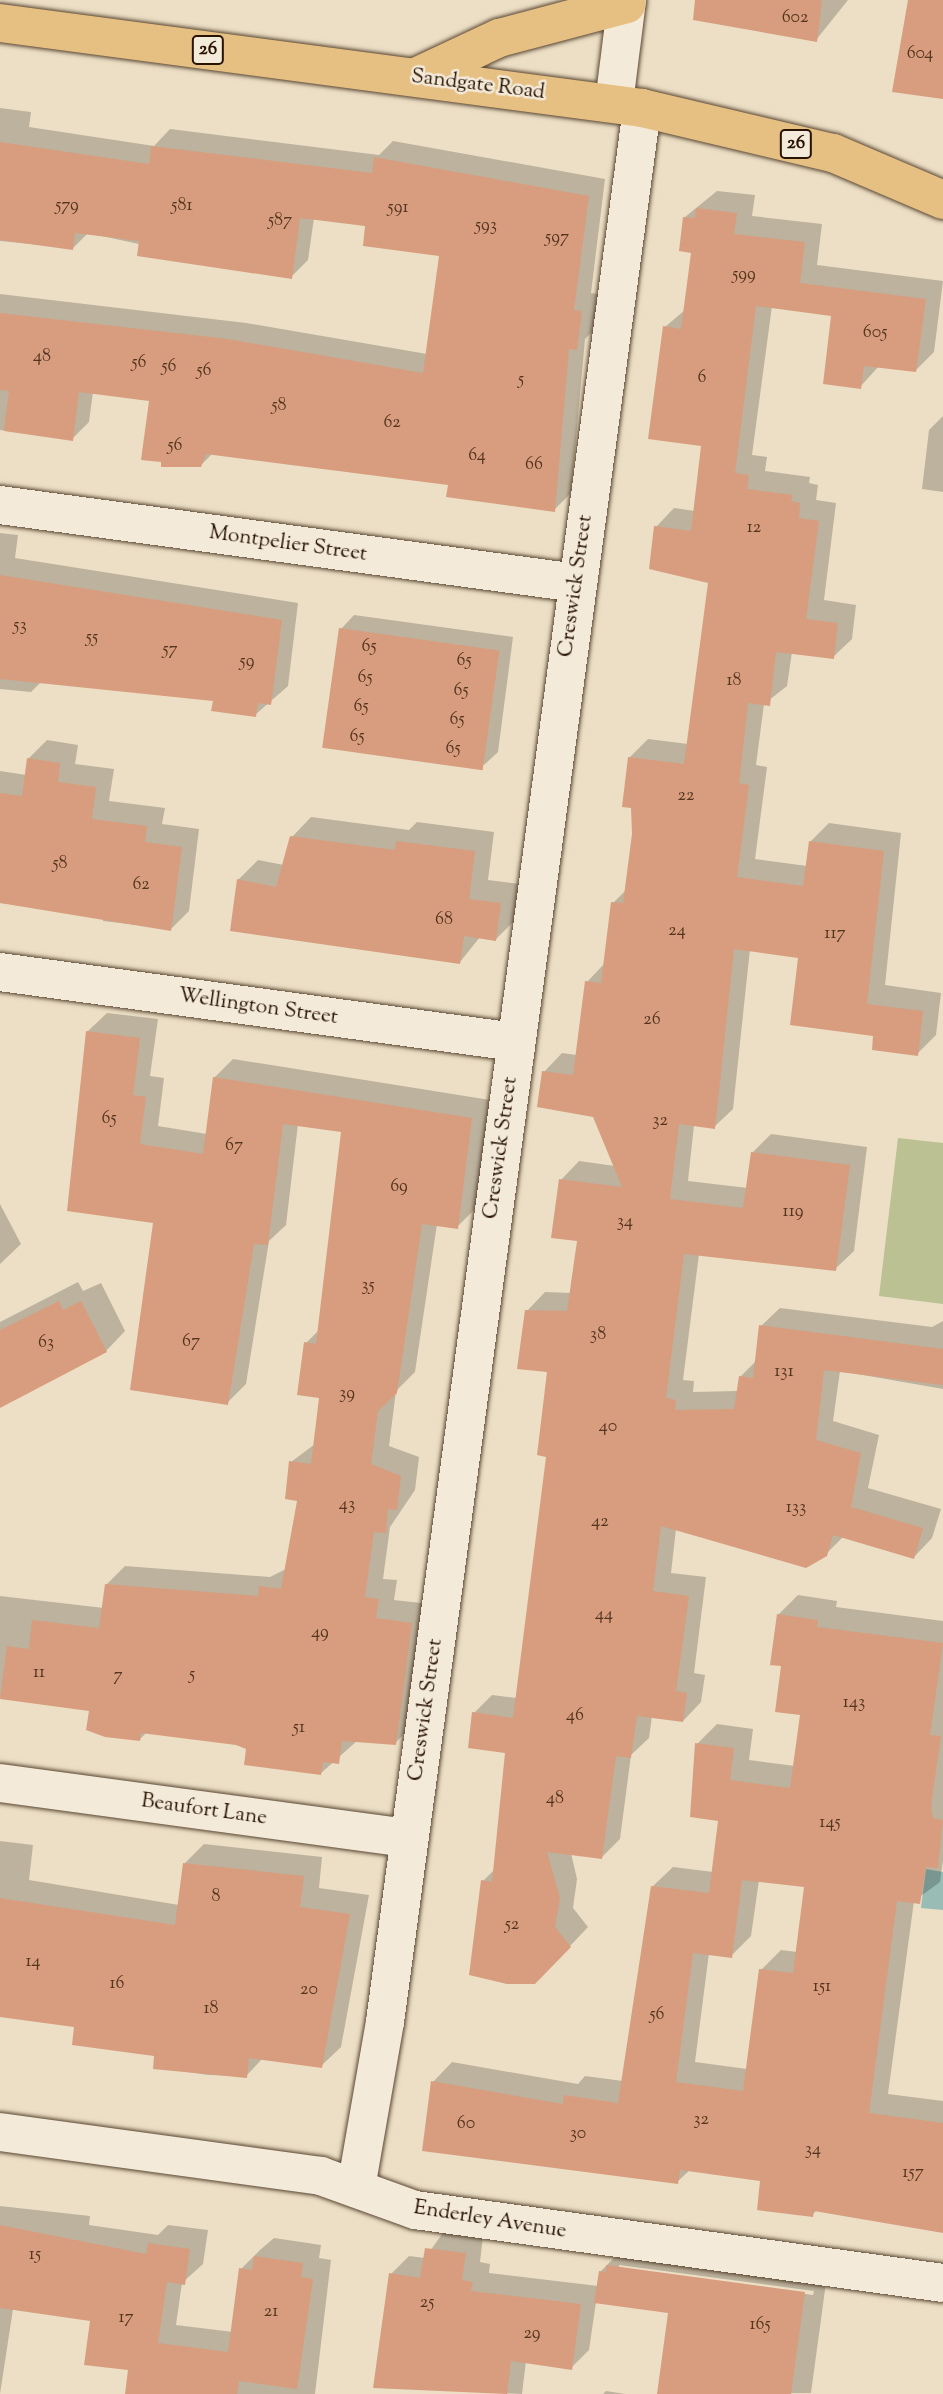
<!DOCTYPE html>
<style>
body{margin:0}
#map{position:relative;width:943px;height:2394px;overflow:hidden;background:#ecdfc5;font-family:"Sorts Mill Goudy",serif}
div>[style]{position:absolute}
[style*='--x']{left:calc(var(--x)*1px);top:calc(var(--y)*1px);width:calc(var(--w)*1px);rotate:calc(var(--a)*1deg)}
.green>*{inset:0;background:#bbc192}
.water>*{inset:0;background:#99bcb5}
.shadow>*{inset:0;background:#0003}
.building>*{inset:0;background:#d89d7e;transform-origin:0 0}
.roads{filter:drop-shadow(0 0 2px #594531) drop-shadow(0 0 2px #594531)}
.minor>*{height:38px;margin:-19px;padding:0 19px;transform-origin:19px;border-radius:19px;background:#f3ead9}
.highway>*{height:38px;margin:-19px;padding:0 19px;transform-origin:19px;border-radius:19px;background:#e6c082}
span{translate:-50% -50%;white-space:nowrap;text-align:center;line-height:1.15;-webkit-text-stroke:5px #f3ead9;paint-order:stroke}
.number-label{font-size:18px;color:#543520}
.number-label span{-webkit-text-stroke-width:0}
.shield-label span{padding:2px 5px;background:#f3ead9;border:2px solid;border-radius:5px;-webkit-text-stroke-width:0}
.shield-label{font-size:19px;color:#281200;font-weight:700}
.street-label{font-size:21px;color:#281200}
</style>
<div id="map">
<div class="green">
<div style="clip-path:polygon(898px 1138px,943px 1143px,943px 1304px,879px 1296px)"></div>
</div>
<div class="water">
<div style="clip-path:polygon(926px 1869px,943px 1872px,943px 1910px,921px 1908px)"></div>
</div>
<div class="shadow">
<div style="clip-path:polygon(701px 0,848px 0,816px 40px)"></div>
<div style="clip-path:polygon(0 108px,31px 112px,29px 127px,154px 146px,170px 129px,379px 155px,393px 141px,605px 179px,591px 293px,598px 294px,593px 331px,585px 339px,571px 493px,554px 510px,450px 483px,213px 453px,200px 466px,151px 399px,93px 392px,89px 422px,72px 439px,0 430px,0 294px,246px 323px,427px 354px,441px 255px,367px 225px,314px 218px,308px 260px,291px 277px,88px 233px,73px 248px,0 241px)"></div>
<div style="clip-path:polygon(717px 191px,755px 195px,752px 216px,822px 224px,817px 265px,943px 281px,934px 352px,915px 371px,879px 366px,860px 387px,833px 315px,772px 306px,752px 455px,767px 457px,765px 471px,810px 477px,809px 483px,818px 485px,816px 500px,836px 503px,824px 600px,856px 605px,852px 639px,833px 657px,792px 652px,787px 686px,764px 704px,756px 765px,767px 767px,755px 859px,807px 866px,811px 841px,829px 823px,901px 833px,885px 985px,941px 993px,936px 1035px,917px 1054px,875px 1034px,800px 957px,750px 949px,733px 1109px,714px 1127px,694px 1125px,688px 1181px,748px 1188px,752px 1153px,771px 1134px,867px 1147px,854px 1251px,835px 1269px,699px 1254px,683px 1380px,694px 1381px,693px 1392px,738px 1391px,740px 1377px,757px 1360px,761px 1326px,780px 1308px,932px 1327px,943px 1321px,943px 1389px,840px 1371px,833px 1421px,879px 1435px,868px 1488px,941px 1509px,932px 1538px,914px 1557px,844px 1536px,826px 1554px,676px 1529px,671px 1573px,706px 1577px,694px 1673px,705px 1675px,701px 1702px,683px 1721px,652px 1716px,649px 1738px,631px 1755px,620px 1839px,602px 1857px,571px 1853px,577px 1879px,573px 1908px,588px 1927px,553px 1964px,483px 1881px,495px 1869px,507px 1752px,474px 1713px,492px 1695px,517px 1698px,548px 1455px,549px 1371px,527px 1311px,545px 1292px,571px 1293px,579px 1240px,561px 1180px,579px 1161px,615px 1166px,594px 1115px,544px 1072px,562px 1053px,577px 1055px,587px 982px,605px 963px,613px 903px,627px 889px,633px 834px,630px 757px,648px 739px,688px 744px,710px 581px,656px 527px,674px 508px,695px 511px,703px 445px,665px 327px,686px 309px,693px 251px,685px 217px)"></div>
<div style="clip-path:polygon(943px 416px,943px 492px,922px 489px,929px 430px)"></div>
<div style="clip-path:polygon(0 533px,18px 535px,15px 558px,298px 603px,288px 686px,255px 715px,215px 699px,45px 678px,31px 692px,0 689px)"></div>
<div style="clip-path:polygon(354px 615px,513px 637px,498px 752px,484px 765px,341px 629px)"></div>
<div style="clip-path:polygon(47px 740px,78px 745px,75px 764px,114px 769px,109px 801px,165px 808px,162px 824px,199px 829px,189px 911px,171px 929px,103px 921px,104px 914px,0 903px,0 771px,26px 775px,28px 759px)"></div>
<div style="clip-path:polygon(311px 817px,409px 830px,417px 822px,494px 832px,488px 880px,520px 884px,515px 920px,496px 939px,480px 937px,460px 962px,238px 880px,258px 860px,284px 865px,292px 837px)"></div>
<div style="clip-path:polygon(107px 1013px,158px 1019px,150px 1076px,164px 1078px,158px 1126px,207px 1134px,214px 1078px,233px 1059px,490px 1100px,476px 1208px,457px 1227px,437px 1224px,415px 1372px,396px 1391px,389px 1446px,419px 1457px,415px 1490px,390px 1527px,383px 1579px,397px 1580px,394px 1600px,430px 1604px,414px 1725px,395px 1743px,358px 1740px,320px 1774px,237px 1744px,147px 1732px,140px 1739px,91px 1709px,0 1697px,0 1596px,104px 1608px,107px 1584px,125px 1566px,270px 1577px,286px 1569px,299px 1499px,291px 1462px,315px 1444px,321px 1397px,306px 1343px,320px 1329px,343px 1130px,298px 1124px,286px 1225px,269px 1241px,246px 1384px,227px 1403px,88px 1031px)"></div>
<div style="clip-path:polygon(0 1204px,21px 1244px,0 1264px)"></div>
<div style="clip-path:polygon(78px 1282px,83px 1291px,101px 1283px,125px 1331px,106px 1351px,0 1406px,0 1322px)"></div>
<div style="clip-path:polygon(evenodd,798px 1595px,837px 1601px,836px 1607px,943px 1621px,943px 1860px,940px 1882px,914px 1901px,888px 2094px,943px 2101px,943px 2230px,817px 2210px,812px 2215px,762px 2179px,690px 2170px,677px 2182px,433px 2082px,452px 2062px,578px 2084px,585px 2076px,623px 2081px,653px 1886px,673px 1867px,713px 1872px,720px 1819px,697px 1744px,717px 1724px,753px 1729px,749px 1760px,795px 1766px,802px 1714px,783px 1665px,778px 1615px,798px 1595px,759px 1880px,806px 1886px,797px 1952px,781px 1950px,761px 1970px,747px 2069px,695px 2062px,709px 1953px,731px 1956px,751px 1936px,759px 1880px)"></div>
<div style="clip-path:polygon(0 1841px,33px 1845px,29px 1880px,179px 1905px,185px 1863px,204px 1844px,322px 1857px,319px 1888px,369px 1895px,341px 2047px,321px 2066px,263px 2058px,246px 2076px,208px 2075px,155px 2067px,156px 2054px,76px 2026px,0 2015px)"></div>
<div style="clip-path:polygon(0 2206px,90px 2216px,89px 2225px,158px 2235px,168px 2225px,208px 2230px,203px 2264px,182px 2283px,176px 2325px,233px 2332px,241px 2269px,260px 2250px,274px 2238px,321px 2245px,319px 2258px,331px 2260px,315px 2394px,127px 2394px,130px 2369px,92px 2319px,13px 2309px,0 2394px)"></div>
<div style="clip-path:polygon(evenodd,445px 2230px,483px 2236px,480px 2262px,490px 2264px,489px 2273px,598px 2286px,600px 2272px,625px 2247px,828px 2268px,811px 2393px,659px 2394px,670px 2312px,596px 2302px,589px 2350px,571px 2368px,526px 2361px,522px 2394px,375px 2387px,391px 2274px,409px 2256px,425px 2258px,445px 2230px,619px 2265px,814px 2291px,813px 2295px,619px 2269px,619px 2265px)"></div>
<div style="clip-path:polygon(606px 2391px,625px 2394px,603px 2394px)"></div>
</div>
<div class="building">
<div style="clip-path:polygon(695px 0,822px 0,817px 42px,693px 20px)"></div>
<div style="clip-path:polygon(908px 0,943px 0,943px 99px,892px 92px)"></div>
<div style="clip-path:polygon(0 142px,149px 164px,151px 146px,372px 173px,374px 157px,589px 196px,574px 310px,582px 311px,577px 350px,569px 349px,555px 512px,446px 497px,448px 485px,206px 454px,201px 467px,161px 467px,161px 462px,141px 460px,149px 401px,79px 392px,73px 441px,4px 431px,9px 391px,0 390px,0 313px,228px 339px,423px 373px,439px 256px,363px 246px,365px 226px,300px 218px,292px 279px,137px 256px,139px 241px,75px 233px,73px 250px,0 240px)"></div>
<div style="clip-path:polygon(696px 208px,737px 213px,734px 234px,805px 242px,800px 283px,926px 299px,916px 372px,864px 366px,861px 389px,823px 384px,831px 316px,756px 306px,735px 473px,749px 475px,747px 489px,793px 495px,791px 501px,800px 503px,799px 518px,819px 521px,806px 619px,838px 623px,834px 659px,776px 652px,770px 706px,748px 703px,739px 783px,749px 785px,737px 877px,803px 886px,809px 841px,884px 851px,867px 1004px,923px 1011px,918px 1056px,872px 1050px,873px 1036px,790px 1025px,798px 958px,734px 949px,715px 1129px,679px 1124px,670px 1199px,743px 1208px,751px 1152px,850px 1165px,836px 1271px,684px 1254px,666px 1398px,676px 1400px,675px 1410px,734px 1409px,739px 1376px,753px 1378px,759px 1325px,943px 1349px,943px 1385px,824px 1370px,816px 1440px,861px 1453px,851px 1507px,923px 1528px,914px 1559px,833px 1535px,827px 1556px,806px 1568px,661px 1526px,653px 1591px,689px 1596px,676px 1691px,687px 1693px,683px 1722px,637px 1716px,631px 1758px,616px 1756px,602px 1859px,547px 1852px,560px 1898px,555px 1927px,571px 1947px,535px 1984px,507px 1984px,469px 1975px,481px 1880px,492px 1882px,505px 1753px,468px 1748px,472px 1712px,513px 1718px,546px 1457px,537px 1455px,547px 1372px,517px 1369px,525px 1310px,567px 1311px,577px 1241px,551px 1238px,559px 1179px,622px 1187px,593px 1117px,537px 1107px,542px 1071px,573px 1075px,585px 981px,601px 983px,611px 902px,623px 903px,632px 834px,631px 808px,622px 807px,628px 757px,684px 764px,708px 583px,649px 569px,654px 526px,691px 531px,701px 446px,648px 439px,663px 326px,681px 329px,691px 253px,679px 251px,683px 217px,695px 218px)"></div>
<div style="clip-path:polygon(0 575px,282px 620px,271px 705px,258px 703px,256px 717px,211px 711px,213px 701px,0 679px)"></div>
<div style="left:339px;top:628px;width:162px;height:121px;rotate:8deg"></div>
<div style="clip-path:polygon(27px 758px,60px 763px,58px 782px,96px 787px,92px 819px,147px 826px,145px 842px,182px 847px,171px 931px,0 903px,0 793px,22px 796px)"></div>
<div style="clip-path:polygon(290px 836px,395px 850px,396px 841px,475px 851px,469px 899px,501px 903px,496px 941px,464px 936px,460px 964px,230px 931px,237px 879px,276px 887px)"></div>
<div style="clip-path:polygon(86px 1031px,140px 1038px,133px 1095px,146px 1097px,140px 1144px,203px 1154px,213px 1077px,472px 1118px,458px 1229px,422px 1224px,397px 1393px,378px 1411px,371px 1464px,401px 1476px,397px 1510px,388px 1509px,386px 1533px,374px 1532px,365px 1597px,379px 1599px,376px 1618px,412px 1623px,396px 1745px,342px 1741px,339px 1764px,323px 1762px,321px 1775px,244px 1765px,246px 1749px,236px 1745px,141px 1733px,140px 1741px,105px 1737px,86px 1730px,89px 1711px,0 1699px,7px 1646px,29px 1649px,32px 1620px,99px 1628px,105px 1584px,258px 1596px,259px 1586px,281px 1589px,297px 1501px,285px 1499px,289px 1461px,311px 1464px,319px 1398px,297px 1395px,304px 1342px,316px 1344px,341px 1132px,283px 1124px,268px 1245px,254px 1244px,228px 1405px,130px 1390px,153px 1223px,67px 1211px)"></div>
<div style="clip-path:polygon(59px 1301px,63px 1310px,81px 1301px,107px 1352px,0 1408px,0 1330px)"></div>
<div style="clip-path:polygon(evenodd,777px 1614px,818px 1620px,817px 1627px,943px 1643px,930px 1735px,941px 1736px,931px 1806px,933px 1818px,943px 1820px,938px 1868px,926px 1867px,920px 1904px,897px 1901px,869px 2113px,943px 2123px,943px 2233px,814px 2211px,813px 2217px,757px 2210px,760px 2181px,680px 2170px,678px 2184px,422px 2151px,431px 2081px,563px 2104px,564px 2095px,618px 2103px,651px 1886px,709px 1893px,718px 1821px,690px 1817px,695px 1743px,734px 1748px,730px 1780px,790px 1788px,800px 1715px,775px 1712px,781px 1666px,770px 1665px,777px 1614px,742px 1880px,804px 1887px,793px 1973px,759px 1969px,743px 2091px,676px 2082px,693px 1953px,732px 1958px,742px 1880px)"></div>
<div style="clip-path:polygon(183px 1863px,304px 1876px,300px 1907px,350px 1914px,322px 2068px,249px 2058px,247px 2078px,153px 2069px,154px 2056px,72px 2045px,74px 2027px,0 2017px,0 1898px,175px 1925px)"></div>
<div style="clip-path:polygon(0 2225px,146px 2254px,148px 2243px,190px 2249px,185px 2285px,167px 2282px,158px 2343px,228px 2352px,239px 2268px,252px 2270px,254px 2256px,303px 2263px,301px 2277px,313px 2279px,297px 2389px,239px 2381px,237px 2394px,125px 2394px,128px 2370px,84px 2365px,90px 2321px,0 2308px)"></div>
<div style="clip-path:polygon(425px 2248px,466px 2253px,462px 2280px,473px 2282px,471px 2291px,581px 2304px,572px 2370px,511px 2361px,507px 2394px,373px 2388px,389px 2273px,420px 2278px)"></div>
<div style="clip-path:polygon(606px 2265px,805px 2292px,791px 2394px,657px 2394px,668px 2313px,594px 2303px,599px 2271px,606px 2272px)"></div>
</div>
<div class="roads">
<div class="minor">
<div style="--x:614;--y:103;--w:104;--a:-82.8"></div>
<div style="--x:0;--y:505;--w:582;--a:7.7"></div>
<div style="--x:0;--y:972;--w:520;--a:7.74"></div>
<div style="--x:0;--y:1783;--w:413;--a:7.7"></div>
<div style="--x:0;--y:2132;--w:324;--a:7.8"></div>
<div style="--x:321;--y:2176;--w:100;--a:19.9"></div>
<div style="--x:415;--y:2210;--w:533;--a:7.87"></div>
<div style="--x:356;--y:2188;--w:169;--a:-80.1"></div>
<div style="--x:385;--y:2022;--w:1931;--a:-82.35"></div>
</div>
<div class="highway">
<div style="--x:0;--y:23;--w:648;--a:7.54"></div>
<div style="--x:642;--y:108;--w:196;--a:13.3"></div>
<div style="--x:833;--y:153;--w:120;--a:23.1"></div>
<div style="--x:416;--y:77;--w:92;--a:-25.2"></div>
<div style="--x:499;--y:38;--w:132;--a:-14.9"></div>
</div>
</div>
<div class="number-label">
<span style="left:795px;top:18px">602</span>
<span style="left:920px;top:54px">604</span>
<span style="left:67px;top:206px">579</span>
<span style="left:182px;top:206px">581</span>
<span style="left:398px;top:208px">591</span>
<span style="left:280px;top:221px">587</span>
<span style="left:486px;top:226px">593</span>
<span style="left:557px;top:238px">597</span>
<span style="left:744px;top:275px">599</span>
<span style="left:875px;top:333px">605</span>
<span style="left:42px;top:357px">48</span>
<span style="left:139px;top:363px">56</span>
<span style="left:169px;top:367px">56</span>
<span style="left:204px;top:371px">56</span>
<span style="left:702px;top:378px">6</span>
<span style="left:521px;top:380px">5</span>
<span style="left:279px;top:406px">58</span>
<span style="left:392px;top:423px">62</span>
<span style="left:175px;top:446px">56</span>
<span style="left:477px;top:456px">64</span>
<span style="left:534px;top:465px">66</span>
<span style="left:754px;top:528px">12</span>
<span style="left:20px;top:626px">53</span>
<span style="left:92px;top:638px">55</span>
<span style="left:369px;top:647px">65</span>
<span style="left:170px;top:650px">57</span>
<span style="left:464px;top:661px">65</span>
<span style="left:247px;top:662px">59</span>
<span style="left:365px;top:678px">65</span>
<span style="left:734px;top:681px">18</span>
<span style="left:461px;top:691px">65</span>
<span style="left:361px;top:707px">65</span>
<span style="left:457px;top:720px">65</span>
<span style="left:357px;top:737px">65</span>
<span style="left:453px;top:749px">65</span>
<span style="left:686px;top:796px">22</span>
<span style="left:60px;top:864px">58</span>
<span style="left:141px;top:885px">62</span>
<span style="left:444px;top:920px">68</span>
<span style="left:677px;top:931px">24</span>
<span style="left:835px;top:934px">117</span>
<span style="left:652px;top:1020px">26</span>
<span style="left:109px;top:1119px">65</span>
<span style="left:660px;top:1121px">32</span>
<span style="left:234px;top:1146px">67</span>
<span style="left:399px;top:1187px">69</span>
<span style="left:793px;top:1212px">119</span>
<span style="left:625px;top:1222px">34</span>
<span style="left:368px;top:1286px">35</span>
<span style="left:598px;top:1335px">38</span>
<span style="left:191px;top:1342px">67</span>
<span style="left:46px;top:1343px">63</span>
<span style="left:784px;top:1372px">131</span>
<span style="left:347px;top:1394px">39</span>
<span style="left:608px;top:1427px">40</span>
<span style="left:347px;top:1505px">43</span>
<span style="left:796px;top:1508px">133</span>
<span style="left:600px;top:1522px">42</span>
<span style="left:604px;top:1615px">44</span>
<span style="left:320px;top:1633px">49</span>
<span style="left:39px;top:1673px">11</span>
<span style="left:192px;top:1675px">5</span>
<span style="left:118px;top:1676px">7</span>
<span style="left:854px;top:1703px">143</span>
<span style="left:575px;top:1716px">46</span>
<span style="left:299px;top:1728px">51</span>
<span style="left:555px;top:1799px">48</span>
<span style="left:830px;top:1823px">145</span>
<span style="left:216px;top:1897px">8</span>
<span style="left:512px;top:1925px">52</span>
<span style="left:33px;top:1962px">14</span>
<span style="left:117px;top:1984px">16</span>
<span style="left:822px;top:1987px">151</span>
<span style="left:309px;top:1990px">20</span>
<span style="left:211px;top:2009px">18</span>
<span style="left:657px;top:2015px">56</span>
<span style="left:701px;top:2120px">32</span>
<span style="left:466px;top:2124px">60</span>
<span style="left:578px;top:2134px">30</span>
<span style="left:813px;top:2150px">34</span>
<span style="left:913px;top:2173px">157</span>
<span style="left:35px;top:2255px">15</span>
<span style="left:427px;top:2303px">25</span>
<span style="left:271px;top:2312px">21</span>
<span style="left:126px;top:2318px">17</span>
<span style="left:760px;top:2325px">165</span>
<span style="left:532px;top:2334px">29</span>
</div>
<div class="shield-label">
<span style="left:208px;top:50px">26</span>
<span style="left:796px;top:144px">26</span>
</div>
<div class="street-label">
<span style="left:478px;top:85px;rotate:7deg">Sandgate Road</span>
<span style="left:288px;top:544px;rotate:8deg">Montpelier Street</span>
<span style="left:576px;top:586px;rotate:-82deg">Creswick Street</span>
<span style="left:258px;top:1007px;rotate:8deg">Wellington Street</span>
<span style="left:501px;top:1148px;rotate:-82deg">Creswick Street</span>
<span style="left:426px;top:1710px;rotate:-82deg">Creswick Street</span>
<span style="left:204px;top:1810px;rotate:8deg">Beaufort Lane</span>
<span style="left:490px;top:2220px;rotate:9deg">Enderley Avenue</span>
</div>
</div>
